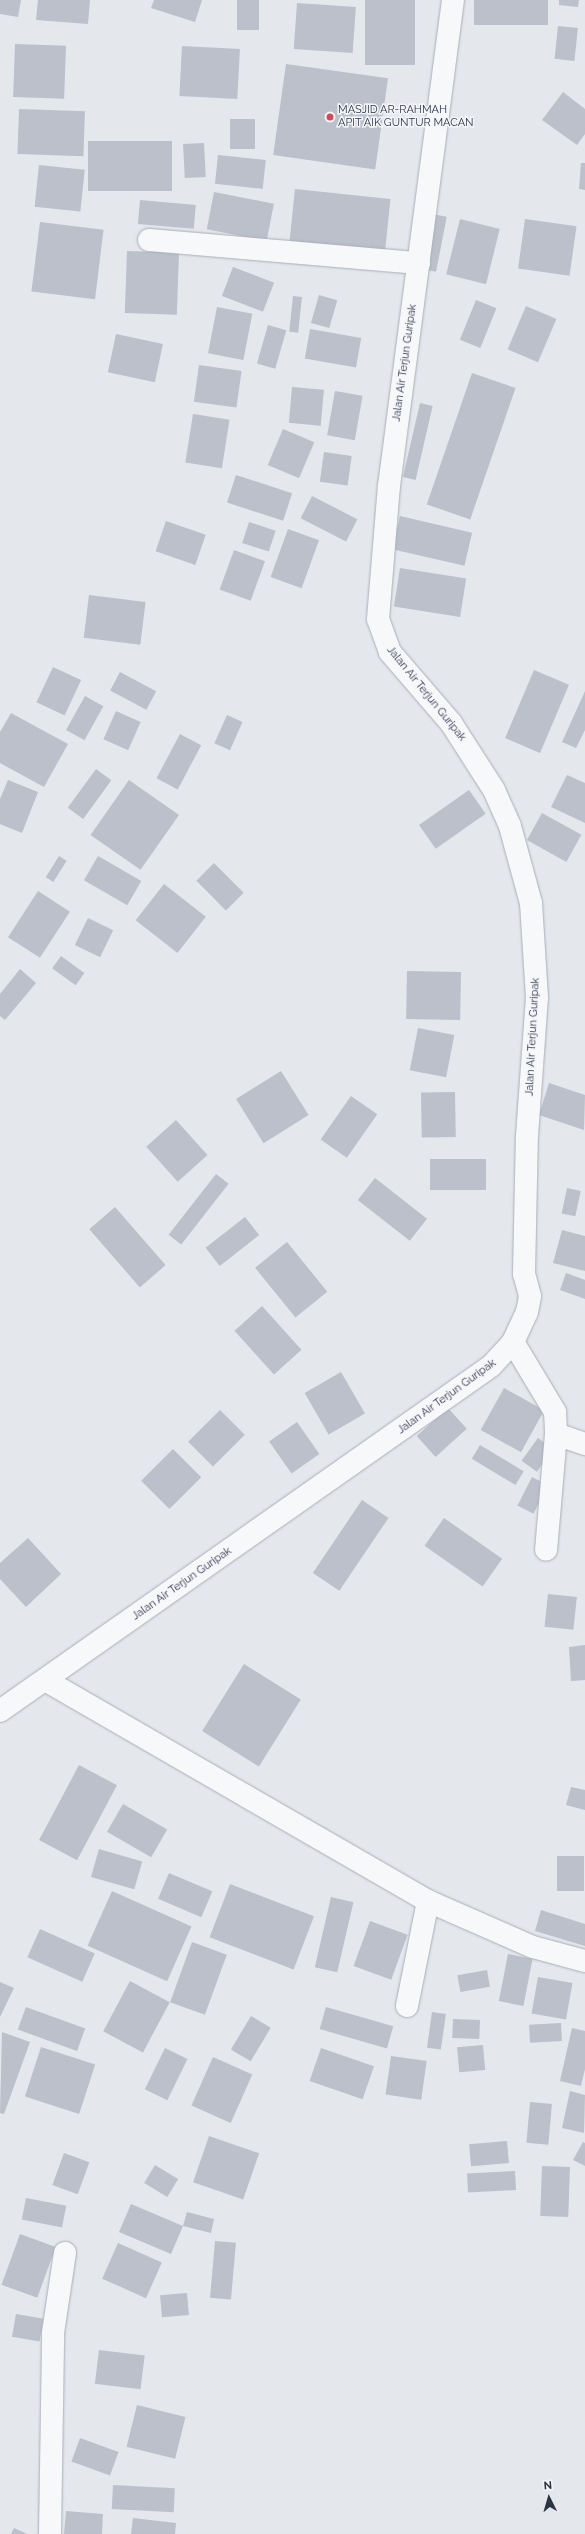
<!DOCTYPE html>
<style>
body{margin:0}
#map{position:relative;width:585px;height:2534px;overflow:hidden;background:#e4e7ec;font-family:Raleway,sans-serif}
div>[style]{position:absolute}
[style*='--x']{left:calc(var(--x)*1px);top:calc(var(--y)*1px);width:calc(var(--w)*1px);rotate:calc(var(--a)*1deg)}
.building>*{inset:0;background:#bbc0ca;transform-origin:0 0}
.roads{filter:drop-shadow(0 0 1px #a9aeb7) drop-shadow(0 0 1px #a9aeb7)}
.minor>*{height:22px;margin:-11px;padding:0 11px;transform-origin:11px;border-radius:11px;background:#f7f8fa}
.tertiary>*{height:22px;margin:-11px;padding:0 11px;transform-origin:11px;border-radius:11px;background:#f7f8fa}
.dots>*{width:11px;height:11px;translate:-50% -50%;box-sizing:border-box;border:2px solid #f4f6f9;border-radius:50%}
span{translate:-50% -50%;white-space:nowrap;text-align:center;line-height:1.15;-webkit-text-stroke:3px #f4f6f9;paint-order:stroke}
.poi-label{font-size:11px;color:#2b3445}
.left{translate:0 -50%;text-align:left}
.street-label{font-size:11px;color:#2b3445}
.north{position:absolute;left:529px;top:2478px;width:40px;height:40px;-webkit-text-stroke:3px #f4f6f9;paint-order:stroke;rotate:355deg;font-size:11px;font-weight:700;line-height:16px;text-align:center;color:#2b3445}
.north::after{content:'';display:block;margin:auto;width:14px;height:18px;background:#2b3445;clip-path:polygon(50% 0,100% 100%,50% 72%,0 100%)}
</style>
<div id="map">
<div class="building">
<div style="clip-path:polygon(0 0,21px 0,18px 17px,0 14px)"></div>
<div style="clip-path:polygon(38px 0,90px 0,88px 24px,36px 20px)"></div>
<div style="clip-path:polygon(154px 0,202px 0,195px 22px,151px 8px)"></div>
<div style="left:237px;top:0;width:22px;height:30px"></div>
<div style="left:365px;top:0;width:50px;height:65px"></div>
<div style="left:474px;top:0;width:74px;height:25px"></div>
<div style="clip-path:polygon(559px 0,579px 0,578px 7px,559px 5px)"></div>
<div style="left:297px;top:3px;width:59px;height:46px;rotate:4deg"></div>
<div style="left:558px;top:26px;width:20px;height:33px;rotate:6deg"></div>
<div style="left:15px;top:44px;width:51px;height:53px;rotate:2deg"></div>
<div style="left:182px;top:46px;width:58px;height:50px;rotate:3deg"></div>
<div style="left:286px;top:64px;width:103px;height:92px;rotate:8deg"></div>
<div style="clip-path:polygon(563px 92px,585px 109px,585px 134px,577px 145px,542px 120px)"></div>
<div style="left:19px;top:109px;width:66px;height:45px;rotate:2deg"></div>
<div style="left:230px;top:119px;width:25px;height:30px"></div>
<div style="left:88px;top:141px;width:84px;height:50px"></div>
<div style="left:204px;top:143px;width:34px;height:21px;rotate:87deg"></div>
<div style="left:218px;top:155px;width:48px;height:29px;rotate:6deg"></div>
<div style="clip-path:polygon(581px 163px,585px 163px,585px 190px,579px 189px)"></div>
<div style="left:39px;top:165px;width:46px;height:42px;rotate:6deg"></div>
<div style="left:295px;top:189px;width:96px;height:52px;rotate:6deg"></div>
<div style="left:214px;top:192px;width:61px;height:38px;rotate:11deg"></div>
<div style="left:140px;top:200px;width:56px;height:24px;rotate:5deg"></div>
<div style="left:432px;top:214px;width:15px;height:56px;rotate:11deg"></div>
<div style="left:460px;top:219px;width:41px;height:57px;rotate:14deg"></div>
<div style="left:525px;top:219px;width:52px;height:50px;rotate:8deg"></div>
<div style="left:40px;top:222px;width:64px;height:70px;rotate:7deg"></div>
<div style="left:127px;top:251px;width:52px;height:62px;rotate:2deg"></div>
<div style="left:233px;top:267px;width:44px;height:31px;rotate:21deg"></div>
<div style="left:319px;top:295px;width:19px;height:29px;rotate:16deg"></div>
<div style="left:293px;top:296px;width:9px;height:36px;rotate:6deg"></div>
<div style="left:476px;top:300px;width:22px;height:43px;rotate:22deg"></div>
<div style="left:526px;top:306px;width:33px;height:47px;rotate:23deg"></div>
<div style="left:217px;top:307px;width:36px;height:47px;rotate:11deg"></div>
<div style="left:268px;top:325px;width:19px;height:40px;rotate:16deg"></div>
<div style="left:310px;top:329px;width:52px;height:30px;rotate:10deg"></div>
<div style="left:116px;top:334px;width:48px;height:39px;rotate:12deg"></div>
<div style="left:199px;top:365px;width:43px;height:37px;rotate:8deg"></div>
<div style="left:472px;top:373px;width:46px;height:139px;rotate:19deg"></div>
<div style="left:292px;top:387px;width:32px;height:36px;rotate:5deg"></div>
<div style="left:335px;top:391px;width:28px;height:45px;rotate:10deg"></div>
<div style="left:420px;top:403px;width:13px;height:76px;rotate:13deg"></div>
<div style="left:193px;top:414px;width:37px;height:49px;rotate:9deg"></div>
<div style="left:283px;top:429px;width:34px;height:39px;rotate:23deg"></div>
<div style="left:324px;top:452px;width:28px;height:30px;rotate:8deg"></div>
<div style="left:236px;top:475px;width:59px;height:29px;rotate:18deg"></div>
<div style="left:312px;top:496px;width:51px;height:25px;rotate:27deg"></div>
<div style="left:400px;top:516px;width:74px;height:34px;rotate:13deg"></div>
<div style="left:166px;top:521px;width:42px;height:32px;rotate:19deg"></div>
<div style="left:249px;top:522px;width:28px;height:22px;rotate:18deg"></div>
<div style="left:288px;top:529px;width:33px;height:51px;rotate:20deg"></div>
<div style="left:234px;top:550px;width:33px;height:42px;rotate:20deg"></div>
<div style="left:400px;top:568px;width:67px;height:39px;rotate:9deg"></div>
<div style="left:89px;top:595px;width:57px;height:43px;rotate:7deg"></div>
<div style="left:53px;top:667px;width:31px;height:39px;rotate:25deg"></div>
<div style="left:534px;top:670px;width:38px;height:74px;rotate:23deg"></div>
<div style="left:120px;top:672px;width:41px;height:21px;rotate:28deg"></div>
<div style="clip-path:polygon(585px 691px,585px 730px,576px 748px,562px 742px)"></div>
<div style="left:85px;top:696px;width:21px;height:39px;rotate:29deg"></div>
<div style="left:116px;top:711px;width:27px;height:31px;rotate:24deg"></div>
<div style="clip-path:polygon(11px 713px,68px 744px,44px 787px,0 763px,0 732px)"></div>
<div style="left:227px;top:715px;width:17px;height:31px;rotate:24deg"></div>
<div style="left:180px;top:734px;width:24px;height:50px;rotate:28deg"></div>
<div style="left:96px;top:769px;width:19px;height:48px;rotate:36deg"></div>
<div style="clip-path:polygon(567px 775px,585px 783px,585px 823px,551px 807px)"></div>
<div style="clip-path:polygon(8px 780px,38px 792px,22px 833px,0 824px,0 799px)"></div>
<div style="left:129px;top:780px;width:61px;height:67px;rotate:35deg"></div>
<div style="left:469px;top:790px;width:29px;height:61px;rotate:55deg"></div>
<div style="left:542px;top:813px;width:45px;height:31px;rotate:29deg"></div>
<div style="left:59px;top:856px;width:9px;height:25px;rotate:32deg"></div>
<div style="left:98px;top:856px;width:50px;height:28px;rotate:30deg"></div>
<div style="left:214px;top:863px;width:42px;height:25px;rotate:45deg"></div>
<div style="left:164px;top:884px;width:53px;height:46px;rotate:38deg"></div>
<div style="left:38px;top:891px;width:38px;height:55px;rotate:33deg"></div>
<div style="left:88px;top:918px;width:28px;height:30px;rotate:26deg"></div>
<div style="left:61px;top:956px;width:29px;height:15px;rotate:36deg"></div>
<div style="clip-path:polygon(20px 969px,36px 983px,5px 1020px,0 1016px,0 994px)"></div>
<div style="left:407px;top:971px;width:54px;height:48px;rotate:1deg"></div>
<div style="left:418px;top:1028px;width:37px;height:43px;rotate:11deg"></div>
<div style="left:281px;top:1071px;width:52px;height:53px;rotate:58deg"></div>
<div style="clip-path:polygon(549px 1083px,585px 1095px,584px 1130px,539px 1115px)"></div>
<div style="left:455px;top:1092px;width:45px;height:34px;rotate:89deg"></div>
<div style="left:351px;top:1096px;width:32px;height:53px;rotate:35deg"></div>
<div style="left:176px;top:1120px;width:47px;height:40px;rotate:48deg"></div>
<div style="left:486px;top:1159px;width:31px;height:56px;rotate:90deg"></div>
<div style="left:216px;top:1174px;width:16px;height:77px;rotate:38deg"></div>
<div style="left:375px;top:1178px;width:66px;height:28px;rotate:38deg"></div>
<div style="left:567px;top:1188px;width:14px;height:26px;rotate:12deg"></div>
<div style="left:115px;top:1207px;width:77px;height:34px;rotate:49deg"></div>
<div style="left:245px;top:1217px;width:23px;height:50px;rotate:52deg"></div>
<div style="clip-path:polygon(562px 1230px,585px 1236px,585px 1271px,553px 1263px)"></div>
<div style="left:287px;top:1242px;width:64px;height:41px;rotate:51deg"></div>
<div style="clip-path:polygon(566px 1273px,585px 1280px,585px 1299px,560px 1290px)"></div>
<div style="left:262px;top:1306px;width:59px;height:37px;rotate:48deg"></div>
<div style="left:341px;top:1372px;width:48px;height:42px;rotate:60deg"></div>
<div style="left:504px;top:1388px;width:46px;height:48px;rotate:29deg"></div>
<div style="left:448px;top:1408px;width:28px;height:42px;rotate:48deg"></div>
<div style="left:220px;top:1410px;width:35px;height:45px;rotate:45deg"></div>
<div style="left:297px;top:1422px;width:39px;height:34px;rotate:55deg"></div>
<div style="left:538px;top:1438px;width:19px;height:28px;rotate:36deg"></div>
<div style="left:480px;top:1445px;width:51px;height:16px;rotate:31deg"></div>
<div style="left:173px;top:1449px;width:40px;height:45px;rotate:45deg"></div>
<div style="left:532px;top:1477px;width:18px;height:32px;rotate:27deg"></div>
<div style="left:362px;top:1500px;width:32px;height:88px;rotate:34deg"></div>
<div style="left:444px;top:1518px;width:71px;height:34px;rotate:35deg"></div>
<div style="clip-path:polygon(28px 1538px,61px 1574px,26px 1607px,0 1579px,0 1563px)"></div>
<div style="left:548px;top:1594px;width:29px;height:33px;rotate:6deg"></div>
<div style="clip-path:polygon(585px 1645px,585px 1680px,571px 1681px,569px 1647px)"></div>
<div style="left:244px;top:1664px;width:67px;height:79px;rotate:32deg"></div>
<div style="left:79px;top:1765px;width:43px;height:85px;rotate:28deg"></div>
<div style="clip-path:polygon(571px 1787px,585px 1790px,585px 1810px,566px 1805px)"></div>
<div style="left:123px;top:1804px;width:51px;height:32px;rotate:30deg"></div>
<div style="left:99px;top:1849px;width:45px;height:29px;rotate:16deg"></div>
<div style="left:557px;top:1856px;width:27px;height:35px"></div>
<div style="left:169px;top:1873px;width:47px;height:28px;rotate:23deg"></div>
<div style="left:230px;top:1884px;width:90px;height:57px;rotate:21deg"></div>
<div style="left:112px;top:1891px;width:87px;height:60px;rotate:24deg"></div>
<div style="left:331px;top:1897px;width:23px;height:72px;rotate:13deg"></div>
<div style="clip-path:polygon(541px 1910px,585px 1924px,585px 1946px,535px 1931px)"></div>
<div style="left:370px;top:1921px;width:40px;height:48px;rotate:20deg"></div>
<div style="left:40px;top:1929px;width:60px;height:31px;rotate:24deg"></div>
<div style="left:192px;top:1942px;width:37px;height:64px;rotate:20deg"></div>
<div style="left:508px;top:1954px;width:25px;height:48px;rotate:11deg"></div>
<div style="left:487px;top:1970px;width:17px;height:30px;rotate:80deg"></div>
<div style="left:538px;top:1977px;width:35px;height:37px;rotate:10deg"></div>
<div style="left:130px;top:1981px;width:45px;height:57px;rotate:28deg"></div>
<div style="clip-path:polygon(0 1982px,14px 1988px,0 2017px)"></div>
<div style="left:26px;top:2007px;width:63px;height:24px;rotate:20deg"></div>
<div style="left:326px;top:2007px;width:70px;height:23px;rotate:16deg"></div>
<div style="left:432px;top:2012px;width:14px;height:36px;rotate:8deg"></div>
<div style="left:251px;top:2016px;width:23px;height:39px;rotate:31deg"></div>
<div style="left:453px;top:2019px;width:27px;height:19px;rotate:2deg"></div>
<div style="left:561px;top:2023px;width:18px;height:32px;rotate:87deg"></div>
<div style="clip-path:polygon(572px 2028px,585px 2031px,585px 2069px,581px 2086px,560px 2081px)"></div>
<div style="clip-path:polygon(2px 2032px,30px 2042px,4px 2114px,0 2113px)"></div>
<div style="left:483px;top:2045px;width:25px;height:26px;rotate:85deg"></div>
<div style="left:41px;top:2047px;width:57px;height:52px;rotate:18deg"></div>
<div style="left:165px;top:2048px;width:25px;height:46px;rotate:26deg"></div>
<div style="left:321px;top:2048px;width:56px;height:35px;rotate:19deg"></div>
<div style="left:391px;top:2056px;width:36px;height:39px;rotate:8deg"></div>
<div style="left:213px;top:2057px;width:43px;height:53px;rotate:24deg"></div>
<div style="clip-path:polygon(570px 2091px,585px 2095px,584px 2133px,562px 2128px)"></div>
<div style="left:530px;top:2102px;width:22px;height:41px;rotate:5deg"></div>
<div style="left:209px;top:2136px;width:53px;height:49px;rotate:19deg"></div>
<div style="left:507px;top:2141px;width:22px;height:38px;rotate:85deg"></div>
<div style="clip-path:polygon(583px 2142px,585px 2143px,585px 2166px,573px 2160px)"></div>
<div style="left:64px;top:2153px;width:27px;height:34px;rotate:20deg"></div>
<div style="left:155px;top:2165px;width:27px;height:21px;rotate:31deg"></div>
<div style="left:542px;top:2166px;width:28px;height:50px;rotate:2deg"></div>
<div style="left:515px;top:2171px;width:19px;height:48px;rotate:87deg"></div>
<div style="left:26px;top:2198px;width:41px;height:22px;rotate:11deg"></div>
<div style="clip-path:polygon(131px 2204px,183px 2226px,187px 2212px,214px 2219px,211px 2233px,183px 2226px,171px 2254px,119px 2232px)"></div>
<div style="left:20px;top:2234px;width:38px;height:54px;rotate:20deg"></div>
<div style="left:215px;top:2241px;width:21px;height:57px;rotate:5deg"></div>
<div style="left:118px;top:2243px;width:48px;height:39px;rotate:24deg"></div>
<div style="left:187px;top:2293px;width:22px;height:27px;rotate:85deg"></div>
<div style="left:16px;top:2314px;width:28px;height:23px;rotate:10deg"></div>
<div style="left:99px;top:2350px;width:46px;height:34px;rotate:7deg"></div>
<div style="left:137px;top:2405px;width:50px;height:43px;rotate:14deg"></div>
<div style="left:80px;top:2438px;width:41px;height:25px;rotate:20deg"></div>
<div style="left:113px;top:2485px;width:62px;height:24px;rotate:3deg"></div>
<div style="clip-path:polygon(66px 2511px,103px 2514px,102px 2534px,64px 2534px)"></div>
<div style="clip-path:polygon(133px 2518px,176px 2523px,175px 2534px,131px 2534px)"></div>
<div style="clip-path:polygon(14px 2528px,27px 2534px,11px 2534px)"></div>
</div>
<div class="roads">
<div class="minor">
<div style="--x:149;--y:240;--w:271;--a:4.9"></div>
<div style="--x:513;--y:1342;--w:82;--a:59"></div>
<div style="--x:555;--y:1412;--w:22;--a:87"></div>
<div style="--x:556;--y:1434;--w:116;--a:94.9"></div>
<div style="--x:556;--y:1434;--w:31;--a:19"></div>
<div style="--x:45;--y:1680;--w:442;--a:30"></div>
<div style="--x:428;--y:1901;--w:115;--a:23.7"></div>
<div style="--x:533;--y:1947;--w:54;--a:15.1"></div>
<div style="--x:407;--y:2006;--w:107;--a:-78.7"></div>
<div style="--x:50;--y:2534;--w:201;--a:-89.1"></div>
<div style="--x:53;--y:2333;--w:81;--a:-81.5"></div>
</div>
<div class="tertiary">
<div style="--x:0;--y:1711;--w:600;--a:-35.09"></div>
<div style="--x:491;--y:1366;--w:33;--a:-47"></div>
<div style="--x:513;--y:1342;--w:33;--a:-65"></div>
<div style="--x:527;--y:1312;--w:16;--a:-79"></div>
<div style="--x:530;--y:1296;--w:23;--a:-105"></div>
<div style="--x:524;--y:1274;--w:138;--a:-88.8"></div>
<div style="--x:527;--y:1136;--w:138;--a:-85.9"></div>
<div style="--x:537;--y:998;--w:95;--a:-93.6"></div>
<div style="--x:531;--y:903;--w:80;--a:-105.3"></div>
<div style="--x:510;--y:826;--w:39;--a:-114"></div>
<div style="--x:494;--y:790;--w:80;--a:-122.7"></div>
<div style="--x:451;--y:723;--w:94;--a:-130.7"></div>
<div style="--x:390;--y:652;--w:35;--a:-110"></div>
<div style="--x:378;--y:619;--w:133;--a:-85.3"></div>
<div style="--x:389;--y:486;--w:490;--a:-82.5"></div>
</div>
</div>
<div class="dots">
<div style="left:330px;top:117px;background:#d1495b"></div>
</div>
<div class="poi-label">
<span class="left" style="left:338px;top:117px">MASJID AR-RAHMAH<br>APIT AIK GUNTUR MACAN</span>
</div>
<div class="street-label">
<span style="left:405px;top:363px;rotate:-82deg">Jalan Air Terjun Guripak</span>
<span style="left:426px;top:694px;rotate:51deg">Jalan Air Terjun Guripak</span>
<span style="left:533px;top:1037px;rotate:-87deg">Jalan Air Terjun Guripak</span>
<span style="left:447px;top:1397px;rotate:-36deg">Jalan Air Terjun Guripak</span>
<span style="left:182px;top:1584px;rotate:-35deg">Jalan Air Terjun Guripak</span>
</div>
<div class="north">N</div>
</div>
